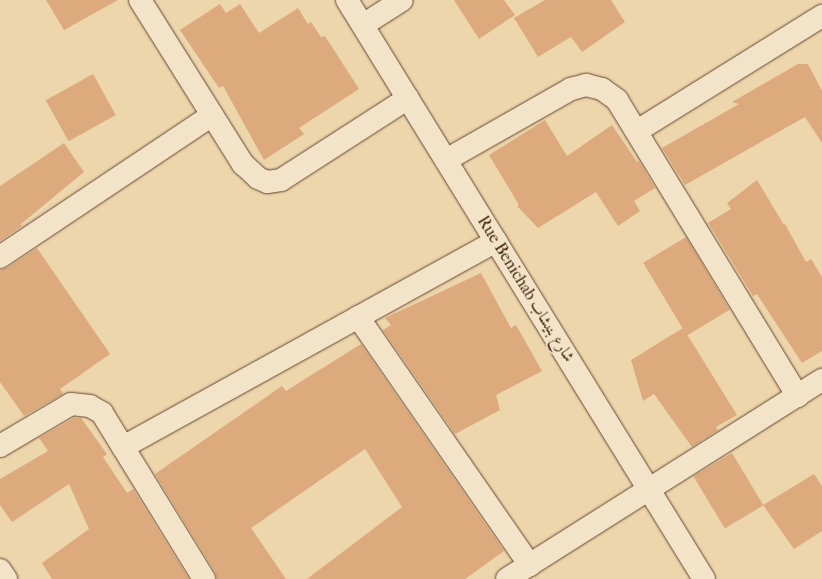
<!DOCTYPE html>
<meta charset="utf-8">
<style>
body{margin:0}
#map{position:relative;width:822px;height:579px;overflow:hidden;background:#edd5ac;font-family:"IM FELL French Canon",Amiri,serif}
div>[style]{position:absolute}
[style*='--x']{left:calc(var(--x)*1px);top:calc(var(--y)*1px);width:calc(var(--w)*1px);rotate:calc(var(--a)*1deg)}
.building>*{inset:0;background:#ddaa7e;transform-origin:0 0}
.roads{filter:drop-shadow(0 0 1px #664630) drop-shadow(0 0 1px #664630)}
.street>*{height:22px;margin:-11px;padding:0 11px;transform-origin:11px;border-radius:11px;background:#f3e4c9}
span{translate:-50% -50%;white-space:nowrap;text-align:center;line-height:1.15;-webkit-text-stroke:4px #f3e4c9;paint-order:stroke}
.street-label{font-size:16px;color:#391706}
</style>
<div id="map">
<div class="building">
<div style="clip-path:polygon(46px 0,118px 0,64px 30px)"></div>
<div style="clip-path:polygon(454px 0,504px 0,515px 15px,479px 39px)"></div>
<div style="clip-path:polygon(545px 0,611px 0,625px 22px,582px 52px,571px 37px,538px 57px,514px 18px)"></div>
<div style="clip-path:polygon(220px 4px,226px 13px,240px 4px,259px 33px,298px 8px,308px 24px,311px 22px,321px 37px,325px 36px,359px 89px,299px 128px,304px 134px,264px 160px,223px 86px,219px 88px,180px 30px)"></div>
<div style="clip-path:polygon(798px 64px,808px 64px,822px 91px,822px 143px,805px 117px,685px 185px,662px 148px,739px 104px,732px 102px)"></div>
<div style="left:93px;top:74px;width:47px;height:54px;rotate:61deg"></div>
<div style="clip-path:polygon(545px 120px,567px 156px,612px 125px,637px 162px,639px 161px,655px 188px,634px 201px,640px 211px,618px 226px,596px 192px,538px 228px,517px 206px,519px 205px,489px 155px)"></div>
<div style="clip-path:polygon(64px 143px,84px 172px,21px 224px,22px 226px,0 241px,0 186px)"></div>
<div style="clip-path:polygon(757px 180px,784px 225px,785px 224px,806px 262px,811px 259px,822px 277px,822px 351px,802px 363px,757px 294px,753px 296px,708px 223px,731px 209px,727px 203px)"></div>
<div style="left:686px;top:237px;width:85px;height:50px;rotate:59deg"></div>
<div style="clip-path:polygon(37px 248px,110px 354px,60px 389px,63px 394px,24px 416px,0 382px,0 270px,7px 268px)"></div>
<div style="clip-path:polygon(481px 273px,511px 328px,516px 325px,542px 371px,496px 395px,500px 410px,455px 434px,383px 330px,391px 325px,385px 318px)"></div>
<div style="clip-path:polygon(683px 328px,737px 415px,716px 427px,718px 430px,692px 447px,654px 394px,643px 401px,631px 360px)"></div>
<div style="clip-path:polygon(361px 344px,504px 551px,465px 579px,307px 579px,402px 507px,365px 449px,251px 528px,286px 579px,217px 579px,215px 572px,155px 474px,282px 386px,286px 391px)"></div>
<div style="clip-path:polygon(74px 418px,81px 418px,107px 454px,103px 457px,127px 493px,133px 489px,189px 579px,52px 579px,42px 563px,89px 529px,69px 484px,12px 522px,0 505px,0 479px,48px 451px,39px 438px)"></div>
<div style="left:732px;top:453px;width:61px;height:45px;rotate:59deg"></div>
<div style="clip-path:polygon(814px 474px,822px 486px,822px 531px,794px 549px,763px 505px)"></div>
</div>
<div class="roads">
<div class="street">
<div style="--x:140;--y:0;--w:194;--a:57.9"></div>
<div style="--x:243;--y:164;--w:21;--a:43"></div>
<div style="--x:258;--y:178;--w:10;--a:24"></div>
<div style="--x:267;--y:182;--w:14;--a:-8"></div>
<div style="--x:281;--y:180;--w:151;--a:-32.8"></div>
<div style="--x:347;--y:0;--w:680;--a:58.34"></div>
<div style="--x:363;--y:25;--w:46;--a:-32.7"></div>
<div style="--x:637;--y:131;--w:218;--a:-31.9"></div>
<div style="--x:446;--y:160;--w:144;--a:-29.6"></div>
<div style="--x:571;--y:89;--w:16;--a:-15"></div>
<div style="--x:586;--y:85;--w:16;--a:14"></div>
<div style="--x:602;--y:89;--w:19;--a:36"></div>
<div style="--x:617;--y:100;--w:347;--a:58.6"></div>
<div style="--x:0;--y:257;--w:255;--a:-33.8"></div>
<div style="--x:358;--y:317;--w:302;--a:55.3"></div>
<div style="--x:0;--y:446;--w:82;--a:-30.6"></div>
<div style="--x:71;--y:404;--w:19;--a:6"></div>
<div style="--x:90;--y:406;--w:14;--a:30"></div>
<div style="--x:102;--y:413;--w:195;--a:58.4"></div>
<div style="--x:123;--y:447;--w:426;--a:-28.9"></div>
<div style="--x:0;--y:570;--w:11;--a:56"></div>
<div style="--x:507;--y:579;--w:373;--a:-32.3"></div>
</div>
</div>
<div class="street-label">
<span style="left:526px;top:289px;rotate:58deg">Rue Benichab شارع بنيشاب</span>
</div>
</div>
